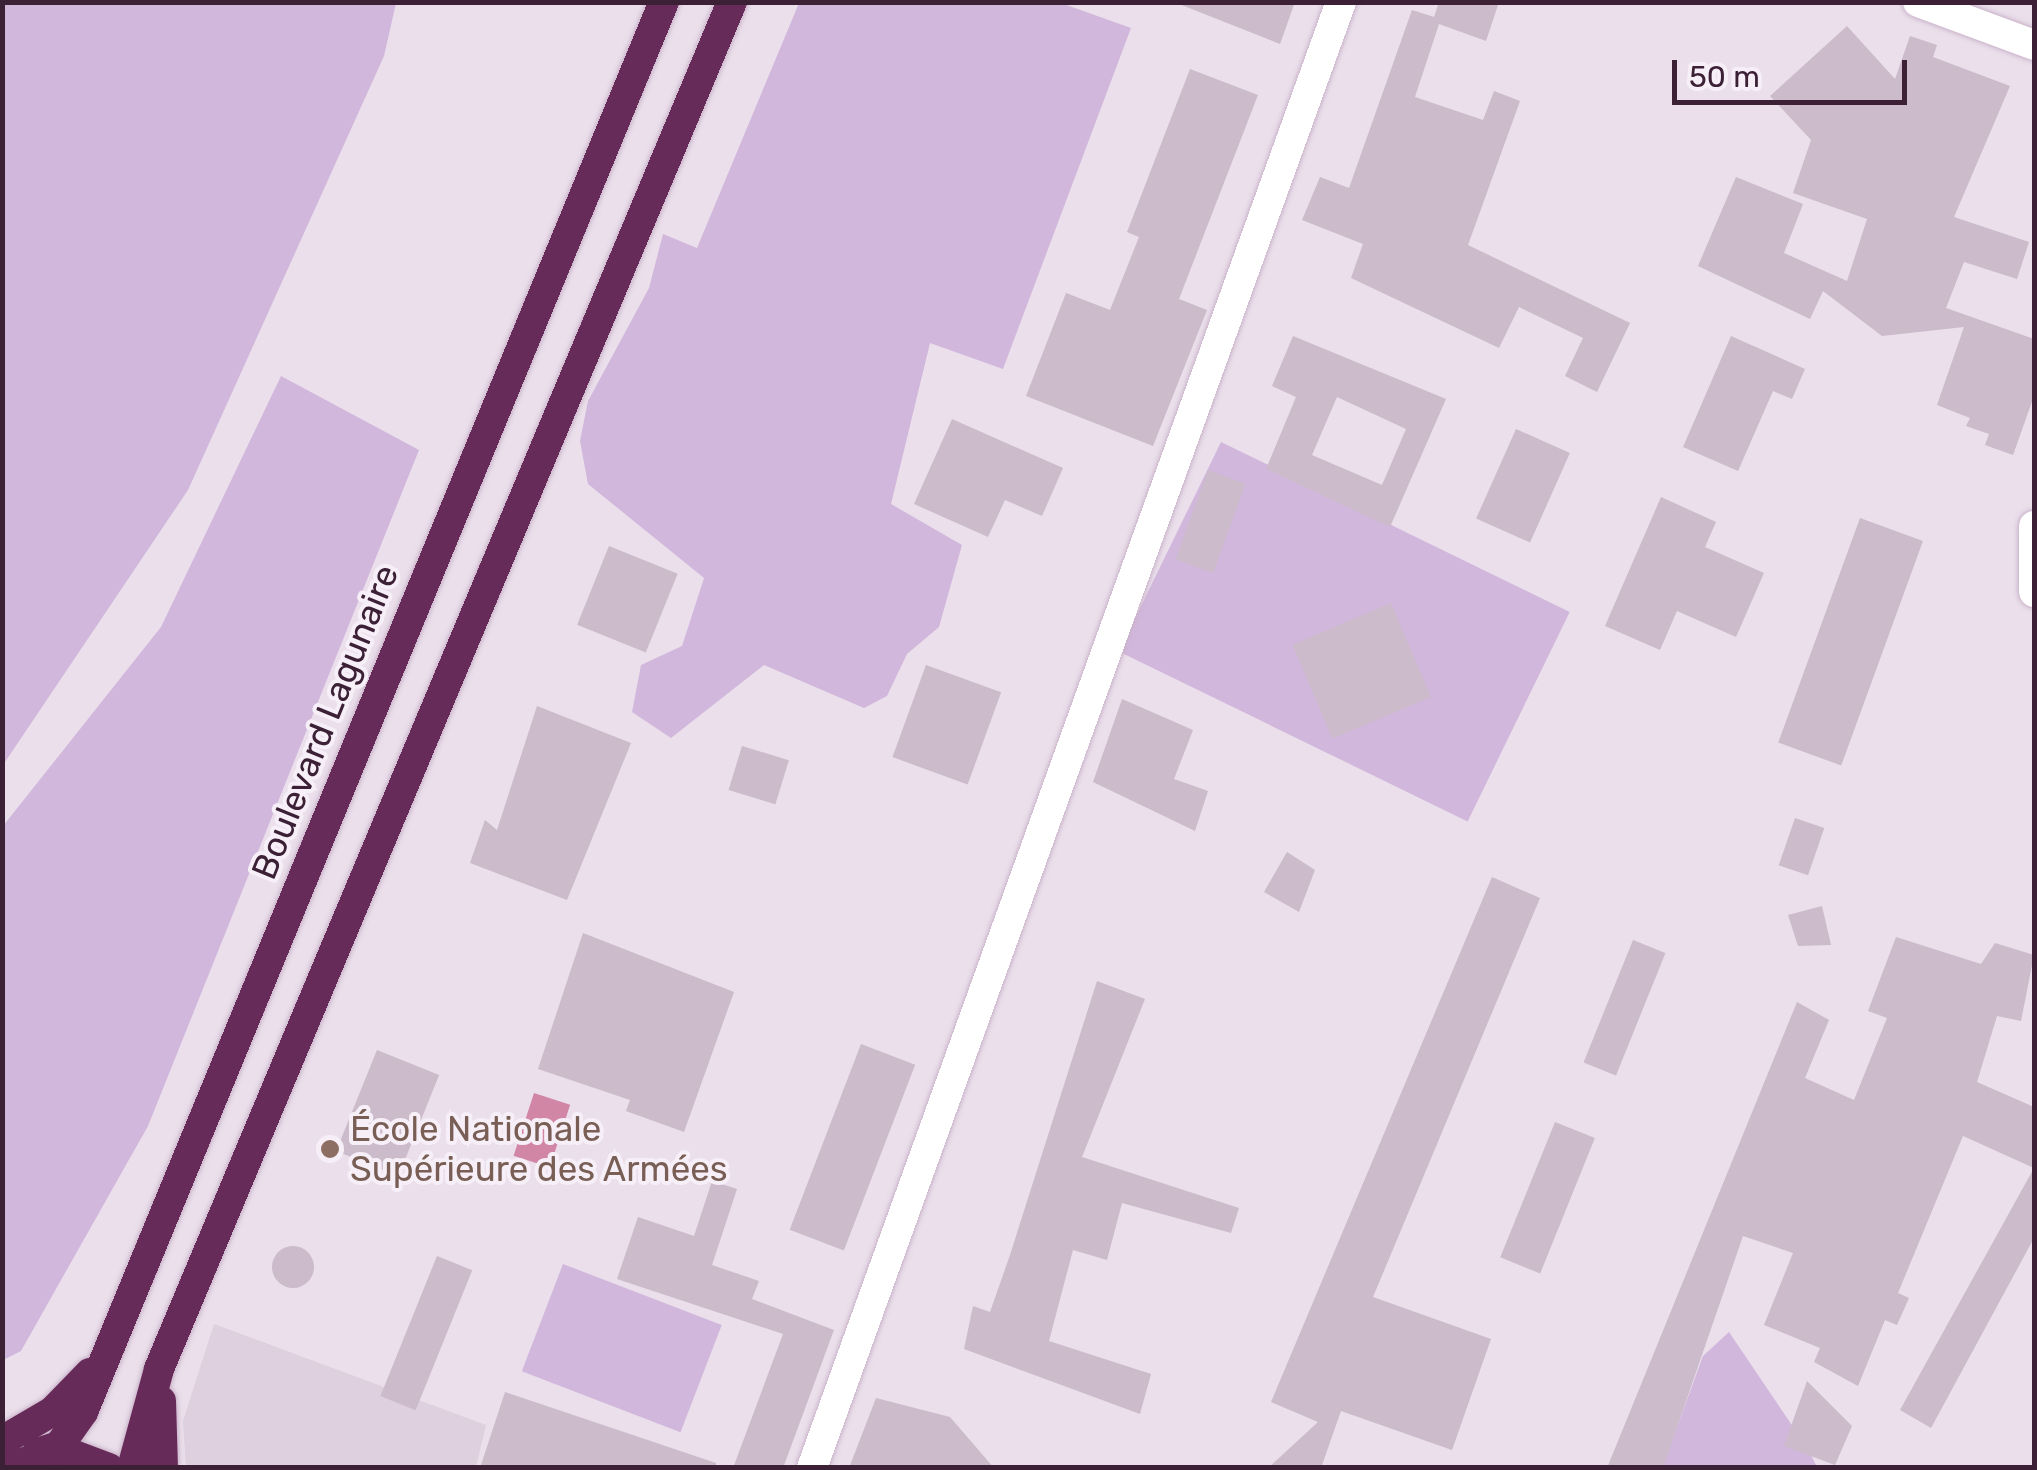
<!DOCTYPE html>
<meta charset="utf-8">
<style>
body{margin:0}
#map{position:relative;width:2037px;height:1470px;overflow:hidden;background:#eadfeb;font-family:Rubik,sans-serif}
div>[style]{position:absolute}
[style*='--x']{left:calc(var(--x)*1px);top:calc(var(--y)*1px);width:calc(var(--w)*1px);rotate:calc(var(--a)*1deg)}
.built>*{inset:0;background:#ded0de}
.green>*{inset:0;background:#d1b7dc;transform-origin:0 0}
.water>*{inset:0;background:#d186a5;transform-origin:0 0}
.building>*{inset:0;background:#cbbbcb;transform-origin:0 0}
.round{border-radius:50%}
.roads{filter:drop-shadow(0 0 2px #cab2c9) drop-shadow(0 0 2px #cab2c9)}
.street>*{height:30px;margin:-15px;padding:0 15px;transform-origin:15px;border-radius:15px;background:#fff}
.secondary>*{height:30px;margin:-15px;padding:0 15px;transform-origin:15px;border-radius:15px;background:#fff}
.highway>*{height:30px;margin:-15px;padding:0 15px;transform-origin:15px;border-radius:15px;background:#672b5a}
.dots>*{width:28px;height:28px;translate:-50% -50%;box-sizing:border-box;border:5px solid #f7eff7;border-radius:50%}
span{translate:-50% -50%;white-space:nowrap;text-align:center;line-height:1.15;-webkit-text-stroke:8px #f7eff7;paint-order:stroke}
.street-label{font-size:35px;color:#3b2036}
.education-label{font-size:35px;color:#785e54}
.left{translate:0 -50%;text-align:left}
.frame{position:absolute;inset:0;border:5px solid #3b2036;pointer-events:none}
.scale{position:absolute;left:1672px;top:60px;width:235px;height:45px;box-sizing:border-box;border:5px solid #3b2036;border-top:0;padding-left:12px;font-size:30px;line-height:35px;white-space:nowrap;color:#3b2036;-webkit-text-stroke:8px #f7eff7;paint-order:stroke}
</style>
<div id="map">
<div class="built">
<div style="clip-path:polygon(214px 1324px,486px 1425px,476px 1467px,186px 1468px,183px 1421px)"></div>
</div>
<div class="green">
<div style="clip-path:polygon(3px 2px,396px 3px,384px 56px,188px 490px,3px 765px)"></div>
<div style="clip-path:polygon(799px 3px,1061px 3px,1131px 28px,1003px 369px,930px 343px,891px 504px,962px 545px,939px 627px,907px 654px,887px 696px,864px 708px,764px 665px,671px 738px,632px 712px,641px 665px,682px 646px,704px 578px,588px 484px,580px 441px,588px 401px,649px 288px,663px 234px,697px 248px)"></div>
<div style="clip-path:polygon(281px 376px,419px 450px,148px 1126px,21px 1351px,3px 1360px,3px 826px,161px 627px)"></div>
<div style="left:1221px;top:442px;width:388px;height:233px;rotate:26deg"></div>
<div style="left:563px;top:1264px;width:170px;height:115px;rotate:21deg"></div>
<div style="clip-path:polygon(1729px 1332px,1808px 1449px,1817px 1467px,1662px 1468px,1703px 1356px)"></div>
</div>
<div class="water">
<div style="left:534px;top:1093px;width:38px;height:66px;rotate:18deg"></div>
</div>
<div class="building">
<div style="clip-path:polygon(1174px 2px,1295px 2px,1280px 44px)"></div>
<div style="clip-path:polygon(1439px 2px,1499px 2px,1486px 41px,1439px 24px,1415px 97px,1483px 120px,1494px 91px,1520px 101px,1468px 245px,1630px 323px,1597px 392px,1565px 376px,1583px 338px,1519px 307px,1499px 348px,1351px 278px,1363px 244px,1302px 220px,1320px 177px,1349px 188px,1412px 10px,1434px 17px)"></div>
<div style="clip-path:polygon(1847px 26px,1895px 79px,1910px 36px,1937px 45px,1933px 57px,2010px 86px,1954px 217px,2029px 242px,2017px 279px,1964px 262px,1946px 308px,2034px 339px,2034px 396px,2013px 455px,1985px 445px,1989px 434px,1966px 426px,1970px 418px,1937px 405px,1964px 327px,1882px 336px,1823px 291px,1810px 319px,1698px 266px,1736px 177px,1803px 204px,1784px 253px,1847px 281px,1867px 219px,1793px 193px,1811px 140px,1770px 96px)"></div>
<div style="clip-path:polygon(1190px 69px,1258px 95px,1179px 299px,1207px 310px,1153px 446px,1026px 396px,1066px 293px,1110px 310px,1139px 237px,1127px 232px)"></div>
<div style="clip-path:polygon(evenodd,1293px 336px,1446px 399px,1390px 527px,1266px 469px,1296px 397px,1272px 386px,1293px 336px,1337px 397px,1406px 429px,1382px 485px,1312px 455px,1337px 397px)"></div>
<div style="clip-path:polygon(1731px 336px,1805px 369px,1792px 399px,1773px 391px,1738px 471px,1683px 447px)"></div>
<div style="clip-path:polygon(952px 419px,1063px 468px,1042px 516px,1005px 500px,988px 537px,914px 504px)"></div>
<div style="left:1516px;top:429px;width:59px;height:98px;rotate:24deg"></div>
<div style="left:1208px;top:470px;width:40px;height:95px;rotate:20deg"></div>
<div style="clip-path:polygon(1661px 497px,1716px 522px,1705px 547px,1764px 573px,1736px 637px,1677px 611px,1660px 650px,1605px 626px)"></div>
<div style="left:1860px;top:518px;width:67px;height:239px;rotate:20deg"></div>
<div style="left:609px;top:546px;width:74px;height:85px;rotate:22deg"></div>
<div style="left:1391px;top:603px;width:102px;height:107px;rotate:67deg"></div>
<div style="left:926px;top:665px;width:80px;height:98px;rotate:20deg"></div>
<div style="clip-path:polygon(1122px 699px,1193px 730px,1174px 779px,1208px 791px,1195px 831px,1093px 782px)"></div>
<div style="clip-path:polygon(537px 706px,631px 743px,567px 900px,470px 863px,485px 820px,497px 830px)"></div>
<div style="left:742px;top:746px;width:49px;height:46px;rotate:17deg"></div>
<div style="left:1795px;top:818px;width:31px;height:50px;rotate:19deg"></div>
<div style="clip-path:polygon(1287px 852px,1315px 870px,1299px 912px,1264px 892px)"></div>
<div style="clip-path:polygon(1492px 877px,1540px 898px,1373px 1297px,1491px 1339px,1452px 1450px,1341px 1411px,1321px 1468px,1268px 1468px,1318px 1422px,1271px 1402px)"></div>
<div style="clip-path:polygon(1822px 906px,1831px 945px,1798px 946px,1788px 915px)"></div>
<div style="clip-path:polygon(583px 933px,734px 992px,684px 1132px,626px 1111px,630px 1100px,538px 1069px)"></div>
<div style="clip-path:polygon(1896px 937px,1981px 964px,1995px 943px,2034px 955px,2021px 1021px,1997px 1016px,1977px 1082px,2034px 1107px,2034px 1238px,1931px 1428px,1900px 1410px,2034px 1168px,1963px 1136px,1898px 1293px,1909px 1298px,1897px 1325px,1885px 1320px,1858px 1386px,1814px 1362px,1820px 1348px,1764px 1325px,1793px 1253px,1743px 1236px,1663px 1468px,1607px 1468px,1797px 1002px,1829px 1020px,1805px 1078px,1854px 1100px,1887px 1018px,1868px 1011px)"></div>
<div style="left:1633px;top:940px;width:35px;height:132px;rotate:22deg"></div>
<div style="clip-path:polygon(1097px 981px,1145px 999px,1082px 1157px,1239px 1208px,1231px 1233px,1122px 1203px,1107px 1260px,1073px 1250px,1049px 1341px,1151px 1374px,1140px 1414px,964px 1349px,973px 1306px,990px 1312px,1010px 1255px)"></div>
<div style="left:861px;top:1044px;width:58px;height:199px;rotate:21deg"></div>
<div style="left:377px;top:1050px;width:67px;height:109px;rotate:22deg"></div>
<div style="left:1555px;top:1122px;width:43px;height:146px;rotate:22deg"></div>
<div style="clip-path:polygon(712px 1181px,737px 1189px,712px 1265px,759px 1281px,752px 1299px,834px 1330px,783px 1468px,733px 1468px,783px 1334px,617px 1279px,638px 1217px,694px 1236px)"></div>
<div class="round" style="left:272px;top:1246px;width:42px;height:42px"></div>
<div style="left:437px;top:1256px;width:38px;height:151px;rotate:22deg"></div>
<div style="clip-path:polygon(1807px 1381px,1852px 1426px,1835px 1465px,1784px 1446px)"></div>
<div style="clip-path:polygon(505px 1392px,716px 1463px,716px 1468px,480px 1468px)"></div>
<div style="clip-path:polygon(876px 1398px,950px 1417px,994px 1468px,849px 1468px)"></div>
</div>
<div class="roads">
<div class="street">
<div style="--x:1918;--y:2;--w:124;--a:20.3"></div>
<div style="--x:812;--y:1468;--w:1559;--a:-70.16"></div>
</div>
<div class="secondary">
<div style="--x:2034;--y:526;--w:66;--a:90"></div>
</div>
<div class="highway">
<div style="--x:161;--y:1401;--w:67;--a:88.3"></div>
<div style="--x:2;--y:1441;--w:59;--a:-30.5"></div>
<div style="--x:53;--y:1411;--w:53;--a:-45.8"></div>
<div style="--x:37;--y:1453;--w:23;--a:-18"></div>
<div style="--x:59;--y:1446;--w:42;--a:-54.8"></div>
<div style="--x:83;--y:1412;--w:1525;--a:-67.61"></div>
<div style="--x:7;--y:1468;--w:57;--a:-18.4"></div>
<div style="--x:61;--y:1450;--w:51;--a:20.6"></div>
<div style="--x:132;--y:1468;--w:103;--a:-74.7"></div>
<div style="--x:159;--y:1369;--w:1482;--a:-67.26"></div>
</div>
</div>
<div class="dots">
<div style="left:330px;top:1149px;background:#8d6e63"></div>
</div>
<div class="street-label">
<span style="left:325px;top:722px;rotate:-68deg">Boulevard Lagunaire</span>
</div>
<div class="education-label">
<span class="left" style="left:350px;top:1149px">École Nationale<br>Supérieure des Armées</span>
</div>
<div class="frame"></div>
<div class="scale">50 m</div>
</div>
